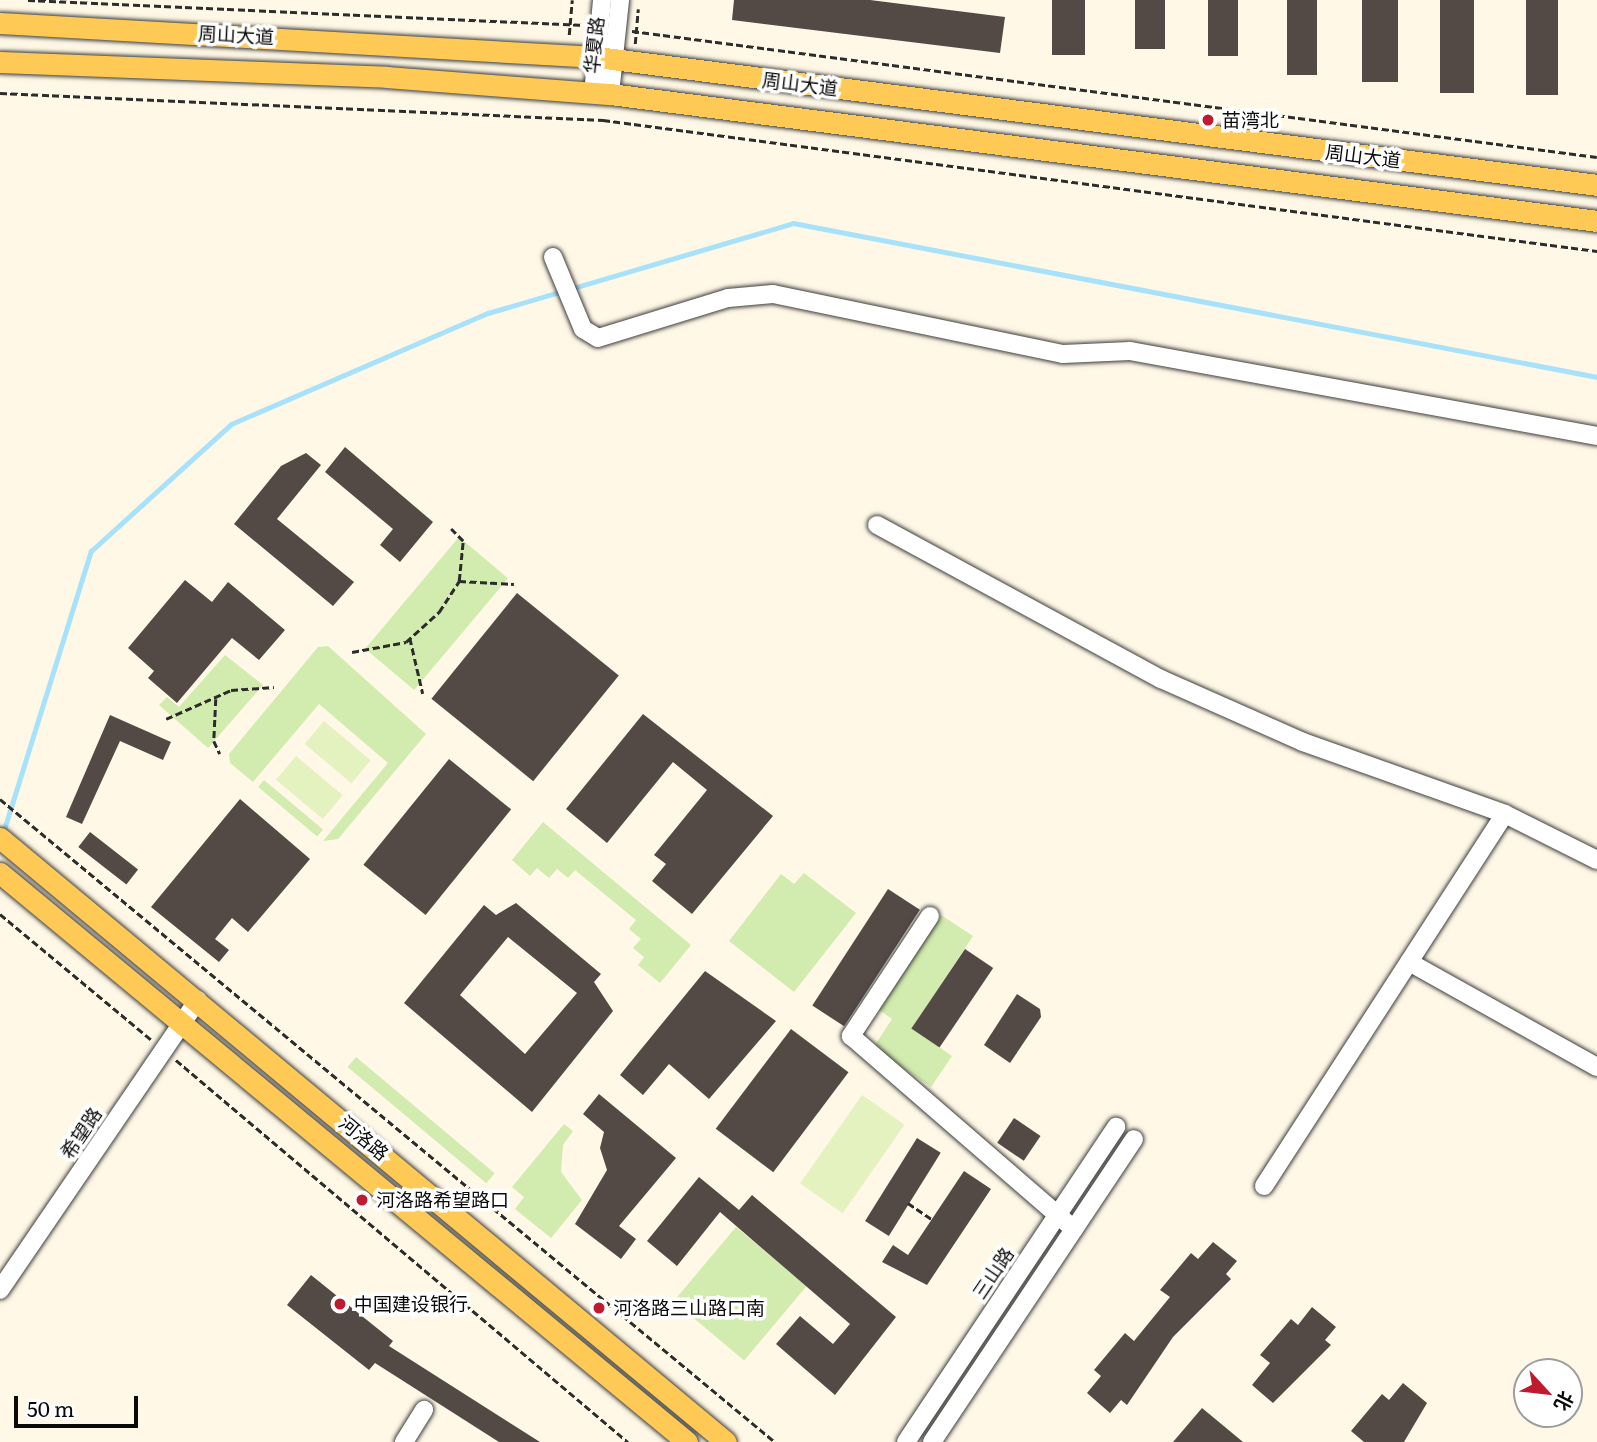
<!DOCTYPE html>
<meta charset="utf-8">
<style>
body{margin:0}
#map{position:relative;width:1597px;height:1442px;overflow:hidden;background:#fff8e6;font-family:Literata,"Noto Sans SC",serif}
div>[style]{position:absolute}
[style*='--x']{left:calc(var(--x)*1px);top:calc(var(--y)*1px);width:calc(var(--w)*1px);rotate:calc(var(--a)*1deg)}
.green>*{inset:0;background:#d2ebae;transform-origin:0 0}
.pitch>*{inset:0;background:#e4f2c0;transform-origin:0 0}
.stream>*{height:5px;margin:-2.5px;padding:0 2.5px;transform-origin:2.5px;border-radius:2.5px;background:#a7e2fa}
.building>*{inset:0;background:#534945;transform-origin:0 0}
.path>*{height:2.5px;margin-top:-1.25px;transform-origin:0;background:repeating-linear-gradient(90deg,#2c2c2c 0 7px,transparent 0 10.5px)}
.roads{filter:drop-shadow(0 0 2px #3d3d3d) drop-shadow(0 0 2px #3d3d3d)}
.minor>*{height:18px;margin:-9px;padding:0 9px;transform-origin:9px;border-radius:9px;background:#fff}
.major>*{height:21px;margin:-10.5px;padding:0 10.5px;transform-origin:10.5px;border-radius:10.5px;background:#ffc956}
.dots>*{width:19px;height:19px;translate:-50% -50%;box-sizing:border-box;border:4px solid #fff;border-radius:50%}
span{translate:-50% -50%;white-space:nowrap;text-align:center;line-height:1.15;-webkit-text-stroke:7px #fff;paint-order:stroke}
.street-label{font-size:19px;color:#0a0a0a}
.poi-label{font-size:19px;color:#0a0a0a}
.left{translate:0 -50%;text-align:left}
.north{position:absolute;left:1513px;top:1358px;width:70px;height:70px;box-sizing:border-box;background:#fff;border:2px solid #9d9d9d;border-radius:50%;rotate:117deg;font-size:19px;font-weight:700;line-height:28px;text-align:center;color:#0a0a0a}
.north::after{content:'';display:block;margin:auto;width:24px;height:32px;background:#c11a2f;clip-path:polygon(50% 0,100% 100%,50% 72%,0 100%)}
.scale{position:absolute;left:14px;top:1396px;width:124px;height:32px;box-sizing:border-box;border:4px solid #0a0a0a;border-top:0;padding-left:9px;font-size:21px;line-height:24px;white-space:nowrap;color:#0a0a0a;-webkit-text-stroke:5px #fff;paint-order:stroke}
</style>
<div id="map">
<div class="green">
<div style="left:459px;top:537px;width:64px;height:146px;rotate:40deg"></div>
<div style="clip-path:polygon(328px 646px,426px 734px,338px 839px,323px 841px,388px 763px,319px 704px,253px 782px,230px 763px,229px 754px,318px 647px)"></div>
<div style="clip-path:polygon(225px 655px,263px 685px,208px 748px,159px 705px,167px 697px,179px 707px)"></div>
<div style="left:264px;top:780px;width:77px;height:9px;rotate:40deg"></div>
<div style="clip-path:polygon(543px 822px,691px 945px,660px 983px,638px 965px,644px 957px,633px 948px,641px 939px,629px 929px,636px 920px,575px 870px,568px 878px,557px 869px,549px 878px,537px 868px,530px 876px,512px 860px)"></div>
<div style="clip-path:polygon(804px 873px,856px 913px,794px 992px,729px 941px,781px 874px,794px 884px)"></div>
<div style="clip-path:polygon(941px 915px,973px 936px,912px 1028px,952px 1056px,931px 1087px,873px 1048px,892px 1019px,878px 1009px)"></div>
<div style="left:356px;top:1057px;width:181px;height:13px;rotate:40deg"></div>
<div style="clip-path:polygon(564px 1124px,573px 1131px,563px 1145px,561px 1172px,582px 1200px,551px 1238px,515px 1209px,524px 1197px,512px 1187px)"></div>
<div style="left:736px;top:1227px;width:92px;height:97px;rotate:40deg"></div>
</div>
<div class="pitch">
<div style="left:324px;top:721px;width:61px;height:30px;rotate:40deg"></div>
<div style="left:296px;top:756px;width:61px;height:31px;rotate:40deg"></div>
<div style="left:862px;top:1095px;width:52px;height:108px;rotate:35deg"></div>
</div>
<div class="stream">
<div style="--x:2;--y:836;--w:299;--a:-72.7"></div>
<div style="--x:91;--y:551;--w:189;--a:-42.2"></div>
<div style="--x:231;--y:424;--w:280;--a:-23.4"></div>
<div style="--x:488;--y:313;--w:318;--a:-16.4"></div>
<div style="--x:793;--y:223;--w:819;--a:10.84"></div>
</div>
<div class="building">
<div style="clip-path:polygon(734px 0,870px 0,1005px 17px,1000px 53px,732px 20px)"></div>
<div style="left:1052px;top:0;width:33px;height:55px"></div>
<div style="left:1135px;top:0;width:30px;height:49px"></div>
<div style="left:1208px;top:0;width:30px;height:56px"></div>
<div style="left:1287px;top:0;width:30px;height:75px"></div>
<div style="left:1362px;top:0;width:36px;height:82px"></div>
<div style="left:1440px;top:0;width:34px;height:93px"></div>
<div style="left:1526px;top:0;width:32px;height:95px"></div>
<div style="clip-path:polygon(345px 447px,433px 522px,400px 562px,380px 545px,393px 529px,325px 472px)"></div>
<div style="clip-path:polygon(306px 453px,321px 465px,277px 519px,354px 582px,333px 606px,234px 524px,281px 466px)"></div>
<div style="clip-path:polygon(185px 580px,212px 602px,228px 582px,285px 630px,259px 660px,232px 638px,177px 703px,148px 678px,154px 671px,128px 648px)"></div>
<div style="left:517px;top:593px;width:131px;height:136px;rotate:39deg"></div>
<div style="clip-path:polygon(643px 714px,773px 816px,692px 914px,652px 881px,666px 864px,654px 855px,707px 790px,673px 762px,607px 843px,566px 809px)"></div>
<div style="clip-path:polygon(110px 715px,171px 742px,163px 760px,120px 741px,82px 824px,66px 817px)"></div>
<div style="left:449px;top:759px;width:80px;height:136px;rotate:39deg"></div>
<div style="clip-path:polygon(240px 799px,310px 859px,248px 932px,232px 918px,215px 939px,229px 950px,219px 962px,151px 907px)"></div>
<div style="left:90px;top:832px;width:61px;height:19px;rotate:38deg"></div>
<div style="left:888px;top:889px;width:38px;height:139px;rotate:33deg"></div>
<div style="clip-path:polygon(evenodd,516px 903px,601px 974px,594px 982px,613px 1011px,532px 1112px,404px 1003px,484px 905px,496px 915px,516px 903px,508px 937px,577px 993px,525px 1054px,460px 995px,508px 937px)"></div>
<div style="left:965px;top:949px;width:34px;height:96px;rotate:34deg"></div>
<div style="clip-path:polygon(705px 971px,776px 1021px,709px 1099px,669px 1064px,643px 1095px,620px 1075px)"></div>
<div style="clip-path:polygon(1017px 994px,1040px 1009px,1041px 1017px,1010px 1063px,984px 1045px)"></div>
<div style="left:791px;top:1029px;width:72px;height:125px;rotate:37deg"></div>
<div style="clip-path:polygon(599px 1094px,676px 1158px,619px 1226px,636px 1239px,621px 1259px,575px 1224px,607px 1170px,600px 1148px,604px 1132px,583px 1114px)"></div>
<div style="left:1014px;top:1118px;width:32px;height:30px;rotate:34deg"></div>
<div style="left:917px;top:1138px;width:28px;height:98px;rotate:32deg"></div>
<div style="clip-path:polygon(964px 1171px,991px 1189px,927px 1285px,882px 1262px,893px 1245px,908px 1255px)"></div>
<div style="clip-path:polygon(699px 1177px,739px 1210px,752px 1195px,896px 1317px,835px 1395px,776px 1344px,800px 1316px,833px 1344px,850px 1324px,720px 1212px,677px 1266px,647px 1241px)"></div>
<div style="clip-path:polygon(1213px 1242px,1237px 1261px,1226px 1274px,1231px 1279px,1173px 1337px,1127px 1405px,1121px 1400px,1110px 1413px,1087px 1393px,1101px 1376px,1094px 1370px,1125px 1333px,1134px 1341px,1170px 1297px,1160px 1290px,1191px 1253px,1198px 1259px)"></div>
<div style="clip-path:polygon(311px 1275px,393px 1341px,389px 1346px,540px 1442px,499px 1442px,375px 1363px,369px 1370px,287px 1305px)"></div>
<div style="clip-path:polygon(1312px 1307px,1336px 1327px,1325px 1340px,1331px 1345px,1273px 1403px,1252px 1385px,1270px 1363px,1260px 1355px,1291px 1319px,1298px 1325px)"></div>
<div style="clip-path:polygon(1403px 1383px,1427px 1403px,1404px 1442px,1364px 1442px,1351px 1431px,1382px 1394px,1389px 1400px)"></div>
<div style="clip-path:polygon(1202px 1408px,1243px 1442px,1173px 1442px)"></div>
</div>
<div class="path">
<div style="--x:28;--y:0;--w:557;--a:2.57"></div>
<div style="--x:632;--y:31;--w:973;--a:7.44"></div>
<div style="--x:569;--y:35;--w:35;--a:-85"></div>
<div style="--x:635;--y:44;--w:35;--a:-85"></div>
<div style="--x:0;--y:93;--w:604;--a:2.56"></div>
<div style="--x:603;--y:120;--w:1003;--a:7.51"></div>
<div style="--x:459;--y:581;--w:55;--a:3.1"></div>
<div style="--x:410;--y:638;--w:57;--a:76.9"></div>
<div style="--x:352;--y:652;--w:55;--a:-10.5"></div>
<div style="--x:406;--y:642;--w:45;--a:-42.3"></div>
<div style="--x:439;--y:612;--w:37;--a:-57"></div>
<div style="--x:459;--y:581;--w:40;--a:-84.3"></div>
<div style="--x:463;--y:541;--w:17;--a:-135"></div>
<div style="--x:216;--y:699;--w:42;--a:92.7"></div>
<div style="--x:214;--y:741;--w:14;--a:65"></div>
<div style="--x:166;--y:719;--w:71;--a:-24"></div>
<div style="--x:231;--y:690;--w:43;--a:-4"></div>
<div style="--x:0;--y:799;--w:1007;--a:39.68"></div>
<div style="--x:0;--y:914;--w:197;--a:39.7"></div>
<div style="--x:176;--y:1060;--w:592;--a:40.2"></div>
<div style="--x:908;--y:1203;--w:29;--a:34"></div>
</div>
<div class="roads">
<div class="minor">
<div style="--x:593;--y:94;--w:94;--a:-84.5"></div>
<div style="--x:610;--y:94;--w:95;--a:-83.9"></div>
<div style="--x:553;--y:257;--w:78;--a:67.4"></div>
<div style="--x:583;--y:329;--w:17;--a:31"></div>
<div style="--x:598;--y:338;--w:136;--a:-17.1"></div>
<div style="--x:728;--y:298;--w:45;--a:-5.1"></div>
<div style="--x:773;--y:294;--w:296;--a:11.7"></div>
<div style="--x:1063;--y:354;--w:67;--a:-2.6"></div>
<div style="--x:1130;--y:351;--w:475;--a:10.3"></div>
<div style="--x:877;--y:525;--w:323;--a:28.5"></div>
<div style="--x:1161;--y:679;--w:155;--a:23.9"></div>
<div style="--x:1303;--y:742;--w:214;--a:19.6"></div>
<div style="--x:1505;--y:814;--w:103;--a:26.6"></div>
<div style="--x:930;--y:916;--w:144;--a:123.4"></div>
<div style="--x:851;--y:1036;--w:295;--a:40.9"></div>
<div style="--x:1409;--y:962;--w:215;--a:29.2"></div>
<div style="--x:1264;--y:1186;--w:443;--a:-57.1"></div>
<div style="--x:0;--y:1290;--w:351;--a:-55.7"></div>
<div style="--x:404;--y:1442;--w:38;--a:-58"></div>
<div style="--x:906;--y:1442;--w:379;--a:-56.3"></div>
<div style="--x:932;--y:1442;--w:364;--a:-56.3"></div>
</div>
<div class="major">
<div style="--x:0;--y:23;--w:598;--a:3.26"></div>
<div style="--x:597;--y:57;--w:1008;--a:7.29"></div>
<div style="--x:0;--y:62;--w:387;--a:2.2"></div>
<div style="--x:387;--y:77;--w:224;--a:4.4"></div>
<div style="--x:610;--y:94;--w:995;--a:7.33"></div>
<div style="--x:0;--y:838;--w:944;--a:39.76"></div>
<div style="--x:0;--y:873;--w:892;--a:39.63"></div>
</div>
</div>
<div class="dots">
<div style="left:1208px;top:120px;background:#c11a2f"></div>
<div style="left:362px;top:1200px;background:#c11a2f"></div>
<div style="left:340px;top:1304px;background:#c11a2f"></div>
<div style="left:599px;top:1308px;background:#c11a2f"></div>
</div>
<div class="street-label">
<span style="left:236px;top:35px;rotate:3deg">周山大道</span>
<span style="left:594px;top:45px;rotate:-84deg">华夏路</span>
<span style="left:800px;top:84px;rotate:7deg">周山大道</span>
<span style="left:1363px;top:156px;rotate:7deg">周山大道</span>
<span style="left:81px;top:1133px;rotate:-56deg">希望路</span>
<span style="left:364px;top:1138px;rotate:40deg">河洛路</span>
<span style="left:993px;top:1273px;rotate:-56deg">三山路</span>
</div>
<div class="poi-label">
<span class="left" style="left:1222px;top:120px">苗湾北</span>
<span class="left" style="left:376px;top:1200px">河洛路希望路口</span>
<span class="left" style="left:354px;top:1304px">中国建设银行</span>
<span class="left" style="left:613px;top:1308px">河洛路三山路口南</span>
</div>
<div class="north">北</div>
<div class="scale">50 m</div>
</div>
